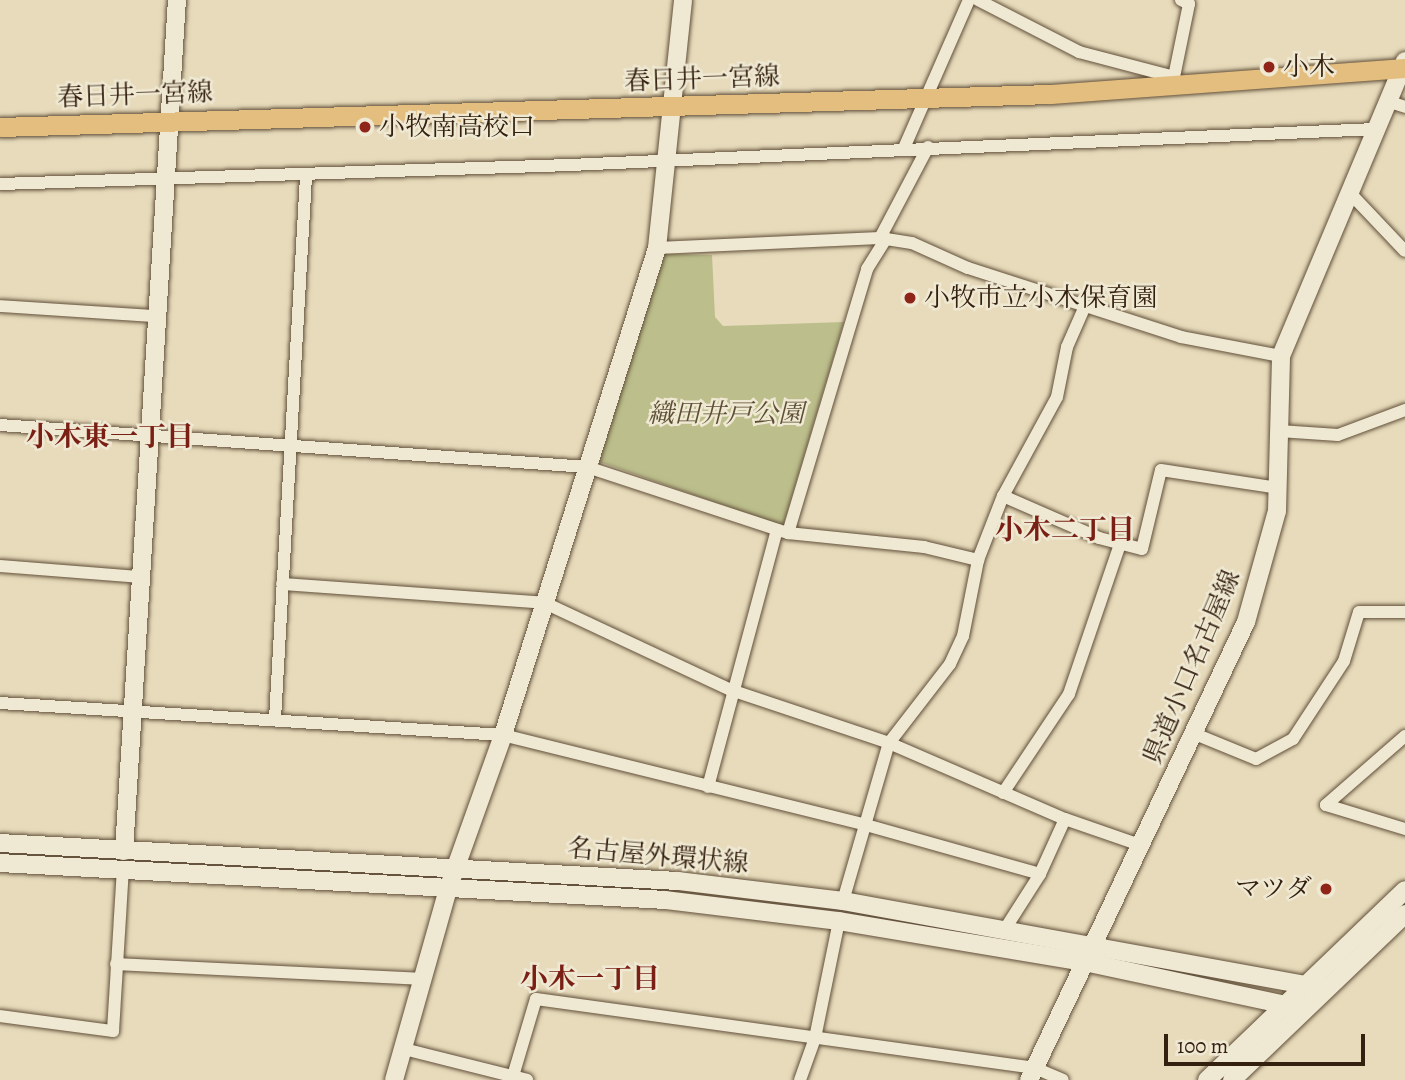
<!DOCTYPE html>
<meta charset="utf-8">
<style>
body{margin:0}
#map{position:relative;width:1405px;height:1080px;overflow:hidden;background:#e7dbbb;font-family:Alegreya,"Noto Serif JP",serif}
div>[style]{position:absolute}
[style*='--x']{left:calc(var(--x)*1px);top:calc(var(--y)*1px);width:calc(var(--w)*1px);rotate:calc(var(--a)*1deg)}
.green>*{inset:0;background:#bcbe8c}
.roads{filter:drop-shadow(0 0 2px #614f39) drop-shadow(0 0 2px #614f39)}
.street>*{height:12px;margin:-6px;padding:0 6px;transform-origin:6px;border-radius:6px;background:#efe8d3}
.secondary>*{height:18px;margin:-9px;padding:0 9px;transform-origin:9px;border-radius:9px;background:#efe8d3}
.primary>*{height:19px;margin:-9.5px;padding:0 9.5px;transform-origin:9.5px;border-radius:9.5px;background:#e4be7e}
.dots>*{width:19px;height:19px;translate:-50% -50%;box-sizing:border-box;border:4px solid #efe8d3;border-radius:50%}
span{translate:-50% -50%;white-space:nowrap;text-align:center;line-height:1.15;-webkit-text-stroke:5px #efe8d3;paint-order:stroke}
.poi-label{font-size:26px;color:#34200e}
.left{translate:0 -50%;text-align:left}
.right{translate:-100% -50%;text-align:right}
.street-label{font-size:26px;color:#34200e}
.park-label{font-size:26px;color:#5d4f34;font-style:italic}
.neighbourhood-label{font-size:28px;color:#7a1f14;font-weight:700}
.scale{position:absolute;left:1164px;top:1034px;width:201px;height:32px;box-sizing:border-box;border:4px solid #34200e;border-top:0;padding-left:9px;font-size:21px;line-height:24px;white-space:nowrap;color:#34200e;-webkit-text-stroke:5px #efe8d3;paint-order:stroke}
</style>
<div id="map">
<div class="green">
<div style="clip-path:polygon(661px 254px,712px 255px,715px 317px,723px 326px,844px 322px,783px 526px,597px 461px)"></div>
</div>
<div class="roads">
<div class="street">
<div style="--x:978;--y:0;--w:114;--a:27.2"></div>
<div style="--x:1079;--y:52;--w:98;--a:14.7"></div>
<div style="--x:1174;--y:77;--w:10;--a:79"></div>
<div style="--x:1174;--y:77;--w:75;--a:-78.4"></div>
<div style="--x:1189;--y:4;--w:9;--a:-153"></div>
<div style="--x:1387;--y:101;--w:19;--a:18"></div>
<div style="--x:904;--y:148;--w:162;--a:-66.3"></div>
<div style="--x:0;--y:184;--w:570;--a:-1.91"></div>
<div style="--x:570;--y:165;--w:805;--a:-2.56"></div>
<div style="--x:1349;--y:192;--w:81;--a:46.5"></div>
<div style="--x:880;--y:238;--w:103;--a:-62.2"></div>
<div style="--x:657;--y:248;--w:223;--a:-2.6"></div>
<div style="--x:880;--y:238;--w:32;--a:9"></div>
<div style="--x:912;--y:243;--w:61;--a:24.1"></div>
<div style="--x:968;--y:268;--w:224;--a:17.9"></div>
<div style="--x:1181;--y:337;--w:102;--a:10.8"></div>
<div style="--x:0;--y:306;--w:155;--a:3.7"></div>
<div style="--x:0;--y:425;--w:589;--a:4.09"></div>
<div style="--x:587;--y:467;--w:212;--a:18.2"></div>
<div style="--x:788;--y:533;--w:137;--a:5.9"></div>
<div style="--x:924;--y:547;--w:56;--a:13.5"></div>
<div style="--x:1279;--y:431;--w:59;--a:3.9"></div>
<div style="--x:1338;--y:435;--w:72;--a:-20.5"></div>
<div style="--x:1003;--y:496;--w:105;--a:23.6"></div>
<div style="--x:1099;--y:538;--w:44;--a:14.3"></div>
<div style="--x:1142;--y:549;--w:81;--a:-76.5"></div>
<div style="--x:1161;--y:470;--w:118;--a:8.7"></div>
<div style="--x:788;--y:533;--w:276;--a:-73.3"></div>
<div style="--x:867;--y:269;--w:36;--a:-58"></div>
<div style="--x:0;--y:566;--w:139;--a:4.5"></div>
<div style="--x:282;--y:584;--w:264;--a:4.1"></div>
<div style="--x:545;--y:603;--w:205;--a:25.1"></div>
<div style="--x:731;--y:690;--w:167;--a:18.5"></div>
<div style="--x:889;--y:743;--w:192;--a:23.4"></div>
<div style="--x:1065;--y:819;--w:79;--a:19.1"></div>
<div style="--x:0;--y:703;--w:504;--a:3.64"></div>
<div style="--x:503;--y:735;--w:374;--a:13.9"></div>
<div style="--x:866;--y:825;--w:181;--a:15.7"></div>
<div style="--x:275;--y:719;--w:544;--a:-86.73"></div>
<div style="--x:1195;--y:734;--w:66;--a:22.3"></div>
<div style="--x:1256;--y:759;--w:42;--a:-28.4"></div>
<div style="--x:1293;--y:739;--w:93;--a:-56.8"></div>
<div style="--x:1344;--y:661;--w:51;--a:-73"></div>
<div style="--x:1359;--y:612;--w:46;--a:0"></div>
<div style="--x:1405;--y:736;--w:105;--a:138.9"></div>
<div style="--x:1326;--y:805;--w:83;--a:16.9"></div>
<div style="--x:708;--y:787;--w:266;--a:-75"></div>
<div style="--x:1003;--y:793;--w:119;--a:-56.3"></div>
<div style="--x:1069;--y:694;--w:158;--a:-71.2"></div>
<div style="--x:843;--y:901;--w:165;--a:-73.8"></div>
<div style="--x:889;--y:743;--w:100;--a:-52.3"></div>
<div style="--x:950;--y:664;--w:31;--a:-65"></div>
<div style="--x:963;--y:636;--w:77;--a:-78.8"></div>
<div style="--x:978;--y:560;--w:69;--a:-68.7"></div>
<div style="--x:1003;--y:496;--w:113;--a:-61.4"></div>
<div style="--x:1057;--y:397;--w:51;--a:-78.7"></div>
<div style="--x:1067;--y:347;--w:45;--a:-66.3"></div>
<div style="--x:1005;--y:929;--w:65;--a:-57.5"></div>
<div style="--x:1040;--y:874;--w:60;--a:-65.6"></div>
<div style="--x:116;--y:964;--w:308;--a:2.8"></div>
<div style="--x:0;--y:1016;--w:114;--a:7.6"></div>
<div style="--x:113;--y:1031;--w:162;--a:-86.5"></div>
<div style="--x:404;--y:1049;--w:127;--a:14.1"></div>
<div style="--x:513;--y:1076;--w:80;--a:-73.4"></div>
<div style="--x:536;--y:999;--w:504;--a:7.87"></div>
<div style="--x:1035;--y:1068;--w:30;--a:23"></div>
<div style="--x:800;--y:1080;--w:45;--a:-70.3"></div>
<div style="--x:815;--y:1038;--w:119;--a:-78.4"></div>
</div>
<div class="secondary">
<div style="--x:0;--y:843;--w:679;--a:3.21"></div>
<div style="--x:678;--y:881;--w:166;--a:6.9"></div>
<div style="--x:843;--y:901;--w:491;--a:10.3"></div>
<div style="--x:124;--y:851;--w:853;--a:-86.44"></div>
<div style="--x:0;--y:863;--w:666;--a:3.18"></div>
<div style="--x:665;--y:900;--w:175;--a:6.9"></div>
<div style="--x:839;--y:921;--w:249;--a:9.5"></div>
<div style="--x:1085;--y:962;--w:225;--a:12.1"></div>
<div style="--x:394;--y:1080;--w:198;--a:-74.2"></div>
<div style="--x:448;--y:889;--w:164;--a:-70.3"></div>
<div style="--x:503;--y:735;--w:511;--a:-72.45"></div>
<div style="--x:657;--y:248;--w:249;--a:-84"></div>
<div style="--x:1029;--y:1080;--w:507;--a:-64.65"></div>
<div style="--x:1246;--y:622;--w:115;--a:-74.4"></div>
<div style="--x:1277;--y:511;--w:155;--a:-88.5"></div>
<div style="--x:1281;--y:356;--w:320;--a:-67.2"></div>
<div style="--x:1207;--y:1080;--w:274;--a:-43.8"></div>
<div style="--x:1232;--y:1080;--w:240;--a:-43.8"></div>
</div>
<div class="primary">
<div style="--x:0;--y:127;--w:1051;--a:-1.8"></div>
<div style="--x:1050;--y:94;--w:356;--a:-4.2"></div>
</div>
</div>
<div class="dots">
<div style="left:1269px;top:67px;background:#8f2418"></div>
<div style="left:365px;top:127px;background:#8f2418"></div>
<div style="left:910px;top:298px;background:#8f2418"></div>
<div style="left:1326px;top:889px;background:#8f2418"></div>
</div>
<div class="poi-label">
<span class="left" style="left:1283px;top:67px">小木</span>
<span class="left" style="left:379px;top:127px">小牧南高校口</span>
<span class="left" style="left:924px;top:298px">小牧市立小木保育園</span>
<span class="right" style="left:1312px;top:889px">マツダ</span>
</div>
<div class="street-label">
<span style="left:702px;top:79px;rotate:-2deg">春日井一宮線</span>
<span style="left:135px;top:95px;rotate:-2deg">春日井一宮線</span>
<span style="left:1192px;top:667px;rotate:-67deg">県道小口名古屋線</span>
<span style="left:658px;top:856px;rotate:5deg">名古屋外環状線</span>
</div>
<div class="park-label">
<span style="left:726px;top:414px">織田井戸公園</span>
</div>
<div class="neighbourhood-label">
<span style="left:110px;top:437px">小木東一丁目</span>
<span style="left:1065px;top:530px">小木二丁目</span>
<span style="left:590px;top:979px">小木一丁目</span>
</div>
<div class="scale">100 m</div>
</div>
